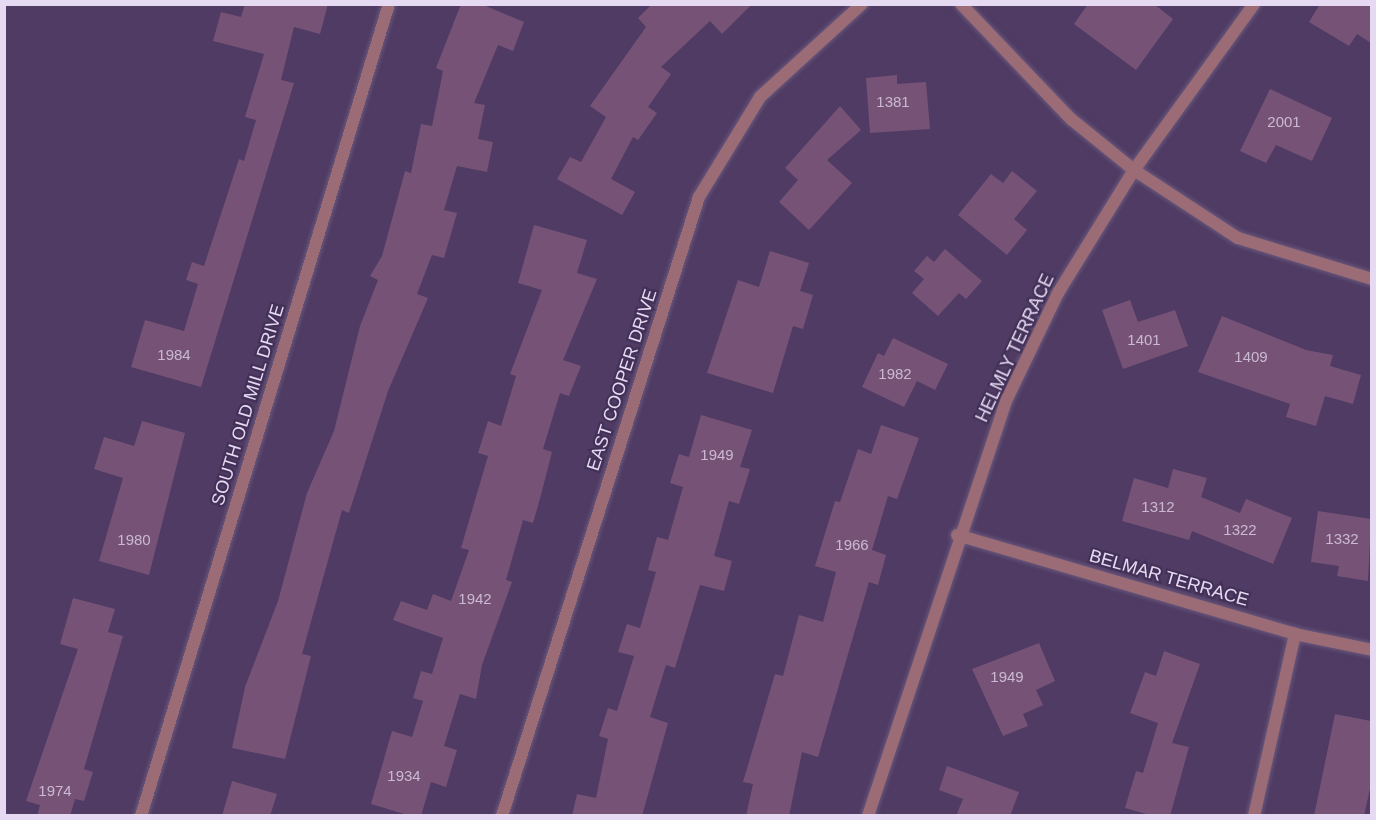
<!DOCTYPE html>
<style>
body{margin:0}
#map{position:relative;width:1376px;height:820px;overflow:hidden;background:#4f3b63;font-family:Helvetica,sans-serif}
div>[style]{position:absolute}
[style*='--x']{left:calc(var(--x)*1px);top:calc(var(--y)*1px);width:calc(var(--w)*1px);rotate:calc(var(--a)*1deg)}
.building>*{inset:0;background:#765376}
.roads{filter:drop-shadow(0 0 2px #6a587d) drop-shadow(0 0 2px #6a587d)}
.minor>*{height:12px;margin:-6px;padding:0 6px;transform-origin:6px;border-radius:6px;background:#9b6c75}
.tertiary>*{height:12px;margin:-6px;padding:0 6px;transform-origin:6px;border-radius:6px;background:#9b6c75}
span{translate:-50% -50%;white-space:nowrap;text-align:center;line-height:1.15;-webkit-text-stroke:4.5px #443158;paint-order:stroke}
.number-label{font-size:15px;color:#cab8d4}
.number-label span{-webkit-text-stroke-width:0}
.street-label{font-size:18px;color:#e6daf3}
.frame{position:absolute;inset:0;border:6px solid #e6daf3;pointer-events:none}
</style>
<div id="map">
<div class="building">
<div style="clip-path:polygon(245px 4px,328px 4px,320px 34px,294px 27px,281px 80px,294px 83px,201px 387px,131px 367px,145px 320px,184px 331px,198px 284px,186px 280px,192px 262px,204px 266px,239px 159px,244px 161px,256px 120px,245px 117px,264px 54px,213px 41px,221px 12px,241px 17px)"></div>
<div style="clip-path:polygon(461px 4px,481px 4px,524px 22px,513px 51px,498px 45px,474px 103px,485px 105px,478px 139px,493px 142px,487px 172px,457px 166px,444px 210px,457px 213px,444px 258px,432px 255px,417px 294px,428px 298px,388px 391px,349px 513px,342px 510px,302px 654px,311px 656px,285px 759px,232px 748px,245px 687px,278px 601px,307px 493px,334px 431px,360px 326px,378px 280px,370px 276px,382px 256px,405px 171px,411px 173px,421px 124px,432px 126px,443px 71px,436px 68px)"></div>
<div style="clip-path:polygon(652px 4px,752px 4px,722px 34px,710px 21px,661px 67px,671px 74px,648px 107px,657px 113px,638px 140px,633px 137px,611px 179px,635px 192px,622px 215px,557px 179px,570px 157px,581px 162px,606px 117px,590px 106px,646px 27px,638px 18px)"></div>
<div style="clip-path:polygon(1088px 4px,1154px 4px,1173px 19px,1136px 70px,1074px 24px)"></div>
<div style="clip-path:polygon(1320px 4px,1371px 4px,1371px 43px,1357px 34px,1349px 46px,1309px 22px)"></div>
<div style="clip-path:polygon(897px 75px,897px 84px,926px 82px,930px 129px,870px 133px,866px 78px)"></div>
<div style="clip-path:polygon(1270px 89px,1332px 118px,1312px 161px,1276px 145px,1266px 163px,1240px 151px)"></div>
<div style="clip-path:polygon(840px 106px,861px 130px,827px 160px,852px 183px,809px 230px,779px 202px,798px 180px,785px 168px)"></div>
<div style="clip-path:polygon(1012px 171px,1037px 191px,1014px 219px,1027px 230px,1007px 255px,958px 215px,991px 174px,1003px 183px)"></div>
<div style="clip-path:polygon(534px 225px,587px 240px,577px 273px,597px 279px,563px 360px,581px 366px,569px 396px,560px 393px,543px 449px,552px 452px,541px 495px,533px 523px,523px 520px,506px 580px,512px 582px,482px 665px,476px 699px,460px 694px,444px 746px,457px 750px,446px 787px,431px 782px,421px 816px,411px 816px,371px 804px,392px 731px,412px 737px,423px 701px,413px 698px,421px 671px,432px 674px,443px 638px,393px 620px,401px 601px,427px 610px,433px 594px,451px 601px,469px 550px,461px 548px,488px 456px,478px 453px,488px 421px,501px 426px,516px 376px,510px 374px,542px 290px,518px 283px)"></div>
<div style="clip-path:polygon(945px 249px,982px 281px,966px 299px,959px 293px,938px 316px,912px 293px,924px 279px,914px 271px,927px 256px,934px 262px)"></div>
<div style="clip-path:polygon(770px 251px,809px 263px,800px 291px,813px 295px,803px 329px,793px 326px,773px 393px,707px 373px,738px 280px,759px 287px)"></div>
<div style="clip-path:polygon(1130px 300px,1138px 322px,1175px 310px,1188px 346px,1123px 369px,1102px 310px)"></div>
<div style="clip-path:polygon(1222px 316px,1306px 350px,1333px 355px,1330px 366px,1361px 375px,1353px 404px,1325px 396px,1316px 426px,1286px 417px,1290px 404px,1198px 372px)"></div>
<div style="clip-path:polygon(893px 338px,948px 364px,935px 390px,917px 381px,904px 407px,862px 387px,878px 353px,884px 356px)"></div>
<div style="clip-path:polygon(701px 415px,752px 430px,740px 467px,750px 469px,739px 504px,729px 501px,714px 556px,732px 561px,724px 591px,700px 585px,675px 668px,666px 665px,650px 717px,668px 723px,642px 816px,572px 816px,577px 794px,596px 798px,608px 739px,599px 736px,608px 708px,617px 711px,634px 656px,618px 652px,627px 624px,640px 628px,656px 572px,648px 570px,657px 537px,668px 540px,683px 487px,670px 483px,679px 454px,689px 457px)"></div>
<div style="clip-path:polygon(142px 421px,185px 433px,149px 575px,99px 561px,123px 478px,94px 469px,104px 437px,134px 446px)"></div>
<div style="clip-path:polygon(881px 425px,919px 438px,897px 499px,888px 496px,872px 550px,886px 555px,878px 585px,869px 582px,818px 757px,802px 752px,789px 816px,746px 816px,753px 784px,743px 782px,775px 674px,783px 676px,799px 615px,823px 622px,836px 572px,815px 566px,835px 501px,840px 502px,858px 449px,871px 454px)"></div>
<div style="clip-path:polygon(1173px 469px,1207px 478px,1201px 497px,1240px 513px,1246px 499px,1292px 518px,1273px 564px,1192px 531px,1189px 540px,1122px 521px,1134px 478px,1168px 488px)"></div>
<div style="clip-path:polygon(1318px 511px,1371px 519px,1368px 581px,1337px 576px,1339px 566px,1311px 562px)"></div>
<div style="clip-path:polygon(73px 598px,115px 609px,108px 632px,123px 636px,84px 769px,93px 772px,84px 801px,75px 799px,70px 816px,37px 816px,40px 805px,26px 801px,78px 649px,60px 644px)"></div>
<div style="clip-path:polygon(1039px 643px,1055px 681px,1036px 690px,1043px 705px,1023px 714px,1028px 726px,1003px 736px,972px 669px)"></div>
<div style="clip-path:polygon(1164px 651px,1200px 664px,1172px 743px,1189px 747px,1170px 816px,1153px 816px,1125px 808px,1136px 771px,1143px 773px,1158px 723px,1130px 713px,1145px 672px,1156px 676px)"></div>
<div style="clip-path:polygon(1335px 714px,1371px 721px,1371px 784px,1364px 816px,1314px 816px)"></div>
<div style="clip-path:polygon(947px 766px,1019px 792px,1010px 816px,956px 816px,963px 799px,939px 790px)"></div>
<div style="clip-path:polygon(232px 781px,277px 794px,270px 816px,222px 816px)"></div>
</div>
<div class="roads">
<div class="minor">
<div style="--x:957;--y:535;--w:352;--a:16.3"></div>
<div style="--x:1295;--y:634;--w:79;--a:11.7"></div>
<div style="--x:141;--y:816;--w:849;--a:-73.02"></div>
<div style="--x:502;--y:816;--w:650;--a:-72.35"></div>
<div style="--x:699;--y:197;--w:117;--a:-58.6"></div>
<div style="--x:760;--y:97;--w:138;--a:-42.4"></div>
<div style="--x:868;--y:816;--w:440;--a:-71.6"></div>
<div style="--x:1007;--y:399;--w:118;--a:-64.3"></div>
<div style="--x:1058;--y:293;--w:145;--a:-58.3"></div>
<div style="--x:1134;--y:170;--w:205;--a:-54.1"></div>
<div style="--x:1254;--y:816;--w:187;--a:-77.3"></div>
</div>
<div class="tertiary">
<div style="--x:961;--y:4;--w:159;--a:46.3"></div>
<div style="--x:1071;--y:119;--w:81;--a:39"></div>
<div style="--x:1134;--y:170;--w:124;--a:33.2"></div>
<div style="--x:1238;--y:238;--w:140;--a:17"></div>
</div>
</div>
<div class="number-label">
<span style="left:893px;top:102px">1381</span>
<span style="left:1284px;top:122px">2001</span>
<span style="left:1144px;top:340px">1401</span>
<span style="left:174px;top:355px">1984</span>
<span style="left:1251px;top:357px">1409</span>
<span style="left:895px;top:374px">1982</span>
<span style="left:717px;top:455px">1949</span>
<span style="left:1158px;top:507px">1312</span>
<span style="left:1240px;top:530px">1322</span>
<span style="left:1342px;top:539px">1332</span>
<span style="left:134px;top:540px">1980</span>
<span style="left:852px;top:545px">1966</span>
<span style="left:475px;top:599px">1942</span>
<span style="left:1007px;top:677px">1949</span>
<span style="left:404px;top:776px">1934</span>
<span style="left:55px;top:791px">1974</span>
</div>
<div class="street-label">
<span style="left:1015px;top:348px;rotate:-65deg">HELMLY TERRACE</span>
<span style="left:622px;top:380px;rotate:-72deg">EAST COOPER DRIVE</span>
<span style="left:248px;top:405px;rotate:-73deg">SOUTH OLD MILL DRIVE</span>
<span style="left:1169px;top:578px;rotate:16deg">BELMAR TERRACE</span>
</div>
<div class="frame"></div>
</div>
